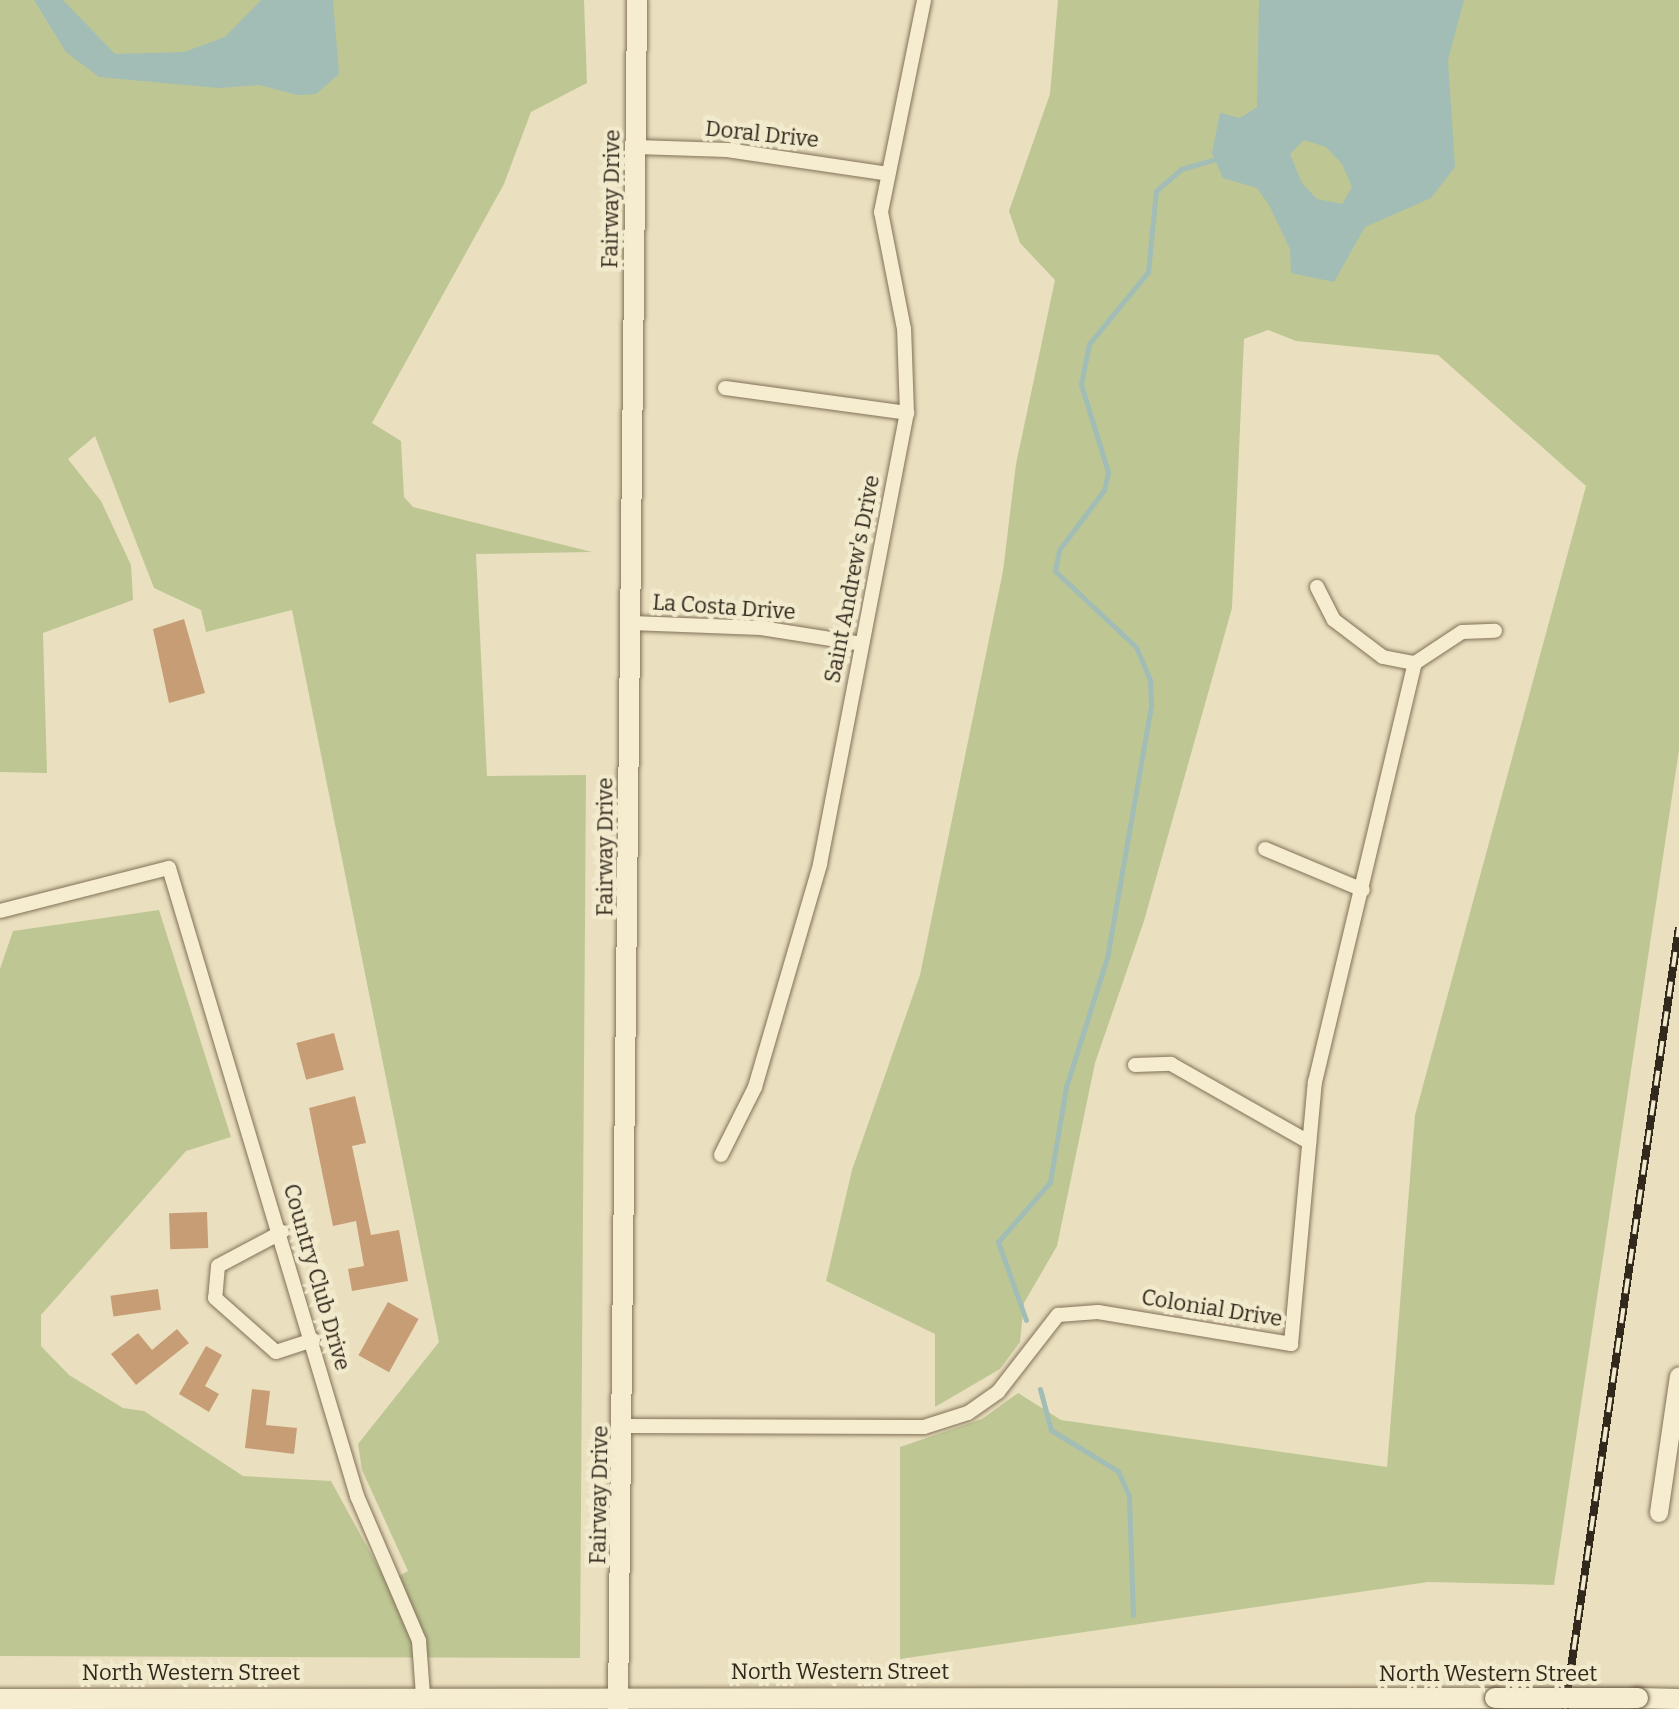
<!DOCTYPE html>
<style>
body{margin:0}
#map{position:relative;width:1679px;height:1709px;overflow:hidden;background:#eae0bf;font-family:Bitter,serif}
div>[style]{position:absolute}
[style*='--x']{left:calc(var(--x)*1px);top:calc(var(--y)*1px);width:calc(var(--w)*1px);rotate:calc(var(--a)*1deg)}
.green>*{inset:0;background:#bec794}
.water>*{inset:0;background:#a2bcb6}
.stream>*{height:5px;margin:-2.5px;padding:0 2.5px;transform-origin:2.5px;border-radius:2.5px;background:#a2bcb6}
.building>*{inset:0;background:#c79d76;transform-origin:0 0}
.roads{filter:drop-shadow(0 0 2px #827158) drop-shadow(0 0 2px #827158)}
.minor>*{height:14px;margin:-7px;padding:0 7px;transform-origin:7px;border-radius:7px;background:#f6edd1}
.tertiary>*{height:18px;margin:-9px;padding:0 9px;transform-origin:9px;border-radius:9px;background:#f6edd1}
.secondary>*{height:20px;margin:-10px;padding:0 10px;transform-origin:10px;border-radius:10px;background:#f6edd1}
.rail>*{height:8px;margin-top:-4px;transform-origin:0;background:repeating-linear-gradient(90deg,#f2eacd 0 15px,#32281c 0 30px);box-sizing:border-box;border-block:2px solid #32281c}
.bridges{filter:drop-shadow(0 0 2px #63523c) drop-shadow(0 0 2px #63523c)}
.secondary-bridge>*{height:20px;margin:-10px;padding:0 10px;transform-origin:10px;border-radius:10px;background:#f6edd1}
span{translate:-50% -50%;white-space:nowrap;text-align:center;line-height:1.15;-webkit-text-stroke:8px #f2eacd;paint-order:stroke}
.street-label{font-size:22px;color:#32281c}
</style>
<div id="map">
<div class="green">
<div style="clip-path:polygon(0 0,584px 0,587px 83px,531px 112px,504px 184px,372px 423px,401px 441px,404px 497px,413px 507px,592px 552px,476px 554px,487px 776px,586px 775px,580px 1658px,0 1656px,0 969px,13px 931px,159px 910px,231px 1137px,186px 1151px,41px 1315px,41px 1346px,69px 1375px,123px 1408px,144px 1411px,243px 1476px,331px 1481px,387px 1583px,408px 1571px,362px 1470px,358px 1444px,439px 1342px,292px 610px,206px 632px,201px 610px,154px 588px,95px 436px,68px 459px,101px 501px,131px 565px,133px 600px,43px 633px,47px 773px,0 772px)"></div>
<div style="clip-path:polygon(1058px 0,1679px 0,1679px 750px,1554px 1585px,1428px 1582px,900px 1659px,900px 1447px,982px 1419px,1018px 1393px,1061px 1420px,1387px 1467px,1415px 1115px,1586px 486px,1438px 355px,1296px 341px,1268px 330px,1244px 339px,1232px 608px,1144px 921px,1095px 1063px,1057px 1246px,1024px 1303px,1020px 1342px,1000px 1369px,935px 1407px,935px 1334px,826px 1281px,852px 1170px,920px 975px,1003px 571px,1016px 464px,1055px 280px,1020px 243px,1009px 211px,1050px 94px)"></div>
</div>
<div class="water">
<div style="clip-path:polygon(34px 0,63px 0,115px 54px,184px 52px,225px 37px,261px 0,333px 0,339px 74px,316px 94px,298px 95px,259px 85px,219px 88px,99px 77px,66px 52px)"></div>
<div style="clip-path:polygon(evenodd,1259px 0,1464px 0,1448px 60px,1455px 167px,1431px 198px,1365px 227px,1334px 282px,1291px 273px,1290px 249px,1269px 205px,1257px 188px,1223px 178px,1212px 153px,1220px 113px,1240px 118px,1257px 107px,1259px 0,1304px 140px,1326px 147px,1342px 164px,1352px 187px,1342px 204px,1317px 199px,1302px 183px,1290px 154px,1304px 140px)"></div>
</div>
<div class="stream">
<div style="--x:1026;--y:1320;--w:83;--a:-109.7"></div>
<div style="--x:998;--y:1242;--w:79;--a:-49.1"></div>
<div style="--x:1050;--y:1182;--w:96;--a:-80.4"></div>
<div style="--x:1066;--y:1087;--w:135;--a:-72.4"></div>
<div style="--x:1107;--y:958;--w:256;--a:-80.1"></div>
<div style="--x:1151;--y:706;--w:26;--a:-92"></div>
<div style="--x:1150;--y:680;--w:36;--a:-113"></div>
<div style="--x:1136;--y:647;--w:111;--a:-136.8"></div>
<div style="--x:1055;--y:571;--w:21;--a:-79"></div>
<div style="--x:1059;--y:550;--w:75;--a:-53.1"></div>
<div style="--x:1104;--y:490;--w:18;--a:-77"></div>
<div style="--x:1108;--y:472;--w:92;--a:-107.1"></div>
<div style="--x:1081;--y:384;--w:41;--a:-78.7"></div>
<div style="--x:1089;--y:344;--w:93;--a:-50.7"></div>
<div style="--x:1148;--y:272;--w:81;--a:-84.4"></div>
<div style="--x:1156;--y:191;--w:33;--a:-41"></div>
<div style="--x:1181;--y:169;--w:37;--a:-16"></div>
<div style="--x:1040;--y:1389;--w:42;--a:75"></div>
<div style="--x:1051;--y:1430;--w:79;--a:31.5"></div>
<div style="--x:1118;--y:1471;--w:27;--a:66"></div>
<div style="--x:1129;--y:1496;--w:119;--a:88.1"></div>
</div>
<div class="building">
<div style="clip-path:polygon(184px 619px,205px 693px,169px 703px,153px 629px)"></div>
<div style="left:334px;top:1033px;width:38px;height:39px;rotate:75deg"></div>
<div style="clip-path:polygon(355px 1096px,366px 1143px,352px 1146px,371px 1235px,399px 1230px,408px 1281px,352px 1291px,348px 1269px,364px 1266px,356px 1221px,333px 1226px,309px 1108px)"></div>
<div style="left:207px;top:1212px;width:36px;height:38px;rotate:88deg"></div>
<div style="left:158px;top:1289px;width:21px;height:48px;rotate:82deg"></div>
<div style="left:388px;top:1302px;width:35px;height:61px;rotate:29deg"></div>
<div style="clip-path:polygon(177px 1329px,189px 1343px,136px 1385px,111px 1354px,138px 1333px,152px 1350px)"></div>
<div style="clip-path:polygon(206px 1346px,222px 1355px,205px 1386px,219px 1394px,209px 1412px,179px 1394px)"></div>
<div style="clip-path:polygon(252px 1389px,270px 1391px,266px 1425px,297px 1428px,294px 1454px,245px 1448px)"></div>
</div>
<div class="roads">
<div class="minor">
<div style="--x:636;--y:147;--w:91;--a:1.9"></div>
<div style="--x:727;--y:150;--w:158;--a:8.4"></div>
<div style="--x:725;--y:388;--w:184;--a:7.8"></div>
<div style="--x:1317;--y:587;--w:37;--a:63"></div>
<div style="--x:1334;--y:620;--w:61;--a:37.1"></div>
<div style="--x:1383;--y:657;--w:33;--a:11"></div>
<div style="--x:631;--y:623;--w:130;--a:2.2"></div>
<div style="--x:761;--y:628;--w:102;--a:9"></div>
<div style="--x:1265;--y:849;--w:106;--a:22.7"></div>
<div style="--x:0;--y:911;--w:174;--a:-14.3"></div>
<div style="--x:169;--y:868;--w:656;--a:73.33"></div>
<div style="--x:357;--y:1496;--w:158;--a:66.8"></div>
<div style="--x:419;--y:1641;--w:54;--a:85.8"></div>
<div style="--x:1135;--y:1065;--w:36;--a:-2"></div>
<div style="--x:1171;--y:1064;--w:159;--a:29.5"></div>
<div style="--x:721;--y:1155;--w:76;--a:-63.4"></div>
<div style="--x:755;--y:1087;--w:232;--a:-73.7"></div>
<div style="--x:820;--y:864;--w:459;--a:-79.1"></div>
<div style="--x:907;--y:413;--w:84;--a:-92"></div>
<div style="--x:904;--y:329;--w:119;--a:-101.1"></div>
<div style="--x:881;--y:212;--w:216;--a:-78.5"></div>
<div style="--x:282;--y:1232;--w:72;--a:152"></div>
<div style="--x:218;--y:1266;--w:32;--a:95"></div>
<div style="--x:215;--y:1298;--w:81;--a:41.5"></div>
<div style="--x:276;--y:1352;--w:39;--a:-18"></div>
<div style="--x:624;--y:1426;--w:300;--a:0.2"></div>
<div style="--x:924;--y:1427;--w:46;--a:-17.7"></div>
<div style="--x:968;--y:1413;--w:37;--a:-35"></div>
<div style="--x:998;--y:1392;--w:98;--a:-52.1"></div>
<div style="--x:1058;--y:1315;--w:40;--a:-4.3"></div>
<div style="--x:1098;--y:1312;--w:196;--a:9.4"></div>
<div style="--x:1291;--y:1344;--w:263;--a:-84.8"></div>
<div style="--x:1315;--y:1082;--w:431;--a:-76.6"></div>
<div style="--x:1415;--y:663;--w:56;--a:-33.4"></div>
<div style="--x:1462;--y:632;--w:33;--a:-2"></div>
</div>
<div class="tertiary">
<div style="--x:1659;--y:1513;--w:138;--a:-81.7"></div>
</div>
<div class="secondary">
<div style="--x:1638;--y:1698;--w:41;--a:1.4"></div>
<div style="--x:0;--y:1699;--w:1495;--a:-0.04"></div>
<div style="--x:618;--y:1709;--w:1709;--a:-89.36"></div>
</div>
</div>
<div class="rail">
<div style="--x:1565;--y:1709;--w:790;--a:-81.71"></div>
</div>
<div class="bridges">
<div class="secondary-bridge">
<div style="--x:1495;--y:1698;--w:143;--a:0"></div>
</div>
</div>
<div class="street-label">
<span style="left:762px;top:134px;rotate:6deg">Doral Drive</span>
<span style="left:611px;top:199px;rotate:-89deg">Fairway Drive</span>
<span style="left:852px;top:579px;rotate:-79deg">Saint Andrew's Drive</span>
<span style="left:724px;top:607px;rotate:4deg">La Costa Drive</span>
<span style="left:605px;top:847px;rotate:-90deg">Fairway Drive</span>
<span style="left:317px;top:1277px;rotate:74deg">Country Club Drive</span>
<span style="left:1212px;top:1308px;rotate:9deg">Colonial Drive</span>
<span style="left:599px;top:1495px;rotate:-89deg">Fairway Drive</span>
<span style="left:840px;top:1672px">North Western Street</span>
<span style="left:191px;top:1673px">North Western Street</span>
<span style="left:1488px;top:1674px">North Western Street</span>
</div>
</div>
